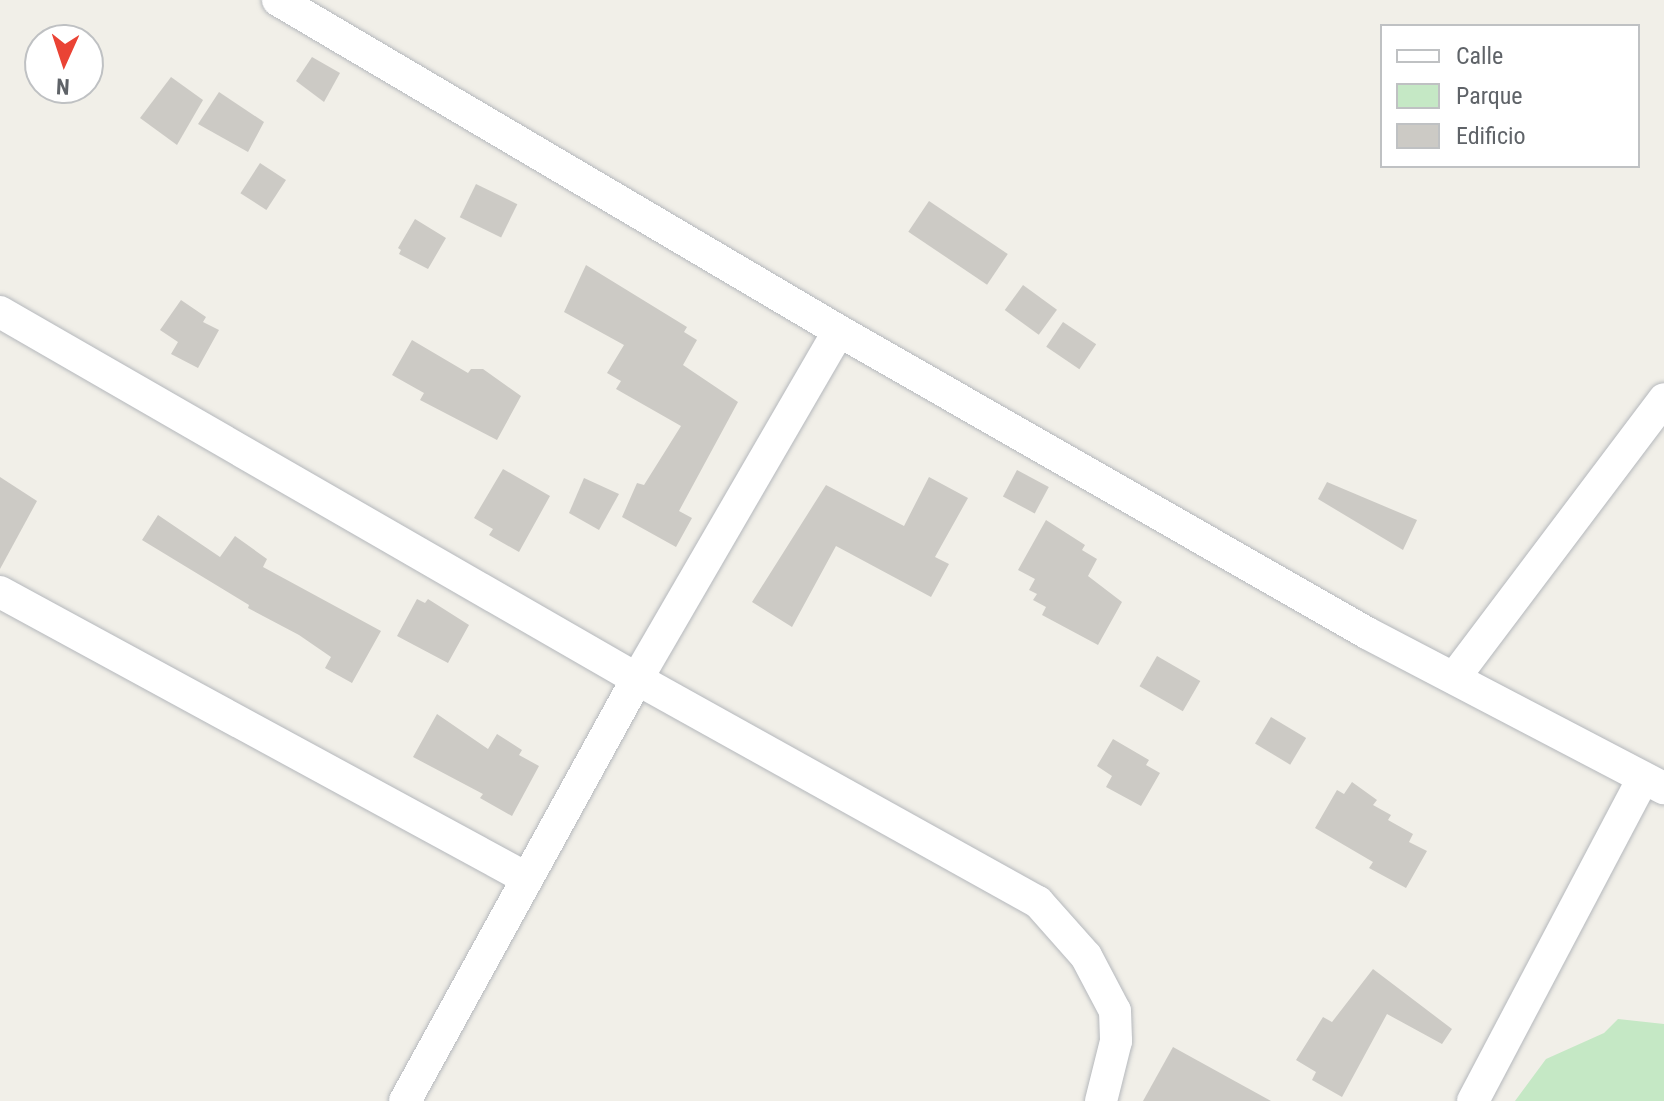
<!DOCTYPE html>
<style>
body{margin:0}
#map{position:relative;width:1664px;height:1101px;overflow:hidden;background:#f1efe8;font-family:"Roboto Condensed",sans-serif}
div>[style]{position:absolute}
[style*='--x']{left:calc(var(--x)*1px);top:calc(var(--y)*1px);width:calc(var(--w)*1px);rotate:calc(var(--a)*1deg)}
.green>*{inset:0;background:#c5e8c5}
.building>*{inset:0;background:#cccac5;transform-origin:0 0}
.roads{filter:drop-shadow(0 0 2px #b5b8bc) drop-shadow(0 0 2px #b5b8bc)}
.street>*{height:32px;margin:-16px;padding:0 16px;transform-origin:16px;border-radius:16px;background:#fff}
span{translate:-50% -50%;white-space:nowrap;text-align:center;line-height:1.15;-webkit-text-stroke:6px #fff;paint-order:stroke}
.legend{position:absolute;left:1380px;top:24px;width:260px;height:144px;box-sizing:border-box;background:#fff;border:2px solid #bfc1c3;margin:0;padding:10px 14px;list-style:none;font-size:24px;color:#5f6368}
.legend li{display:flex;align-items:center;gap:16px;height:40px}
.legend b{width:40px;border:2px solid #bfc1c3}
.north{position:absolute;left:24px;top:24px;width:80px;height:80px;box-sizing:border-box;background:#fff;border:2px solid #bfc1c3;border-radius:50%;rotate:183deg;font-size:22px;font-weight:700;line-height:32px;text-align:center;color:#5f6368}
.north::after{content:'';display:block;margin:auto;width:28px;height:36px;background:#ea4335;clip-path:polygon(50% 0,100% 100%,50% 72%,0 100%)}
</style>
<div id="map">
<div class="green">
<div style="clip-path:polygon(1618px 1019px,1664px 1024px,1664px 1101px,1515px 1101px,1546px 1059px,1604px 1033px)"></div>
</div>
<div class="building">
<div style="clip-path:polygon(312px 57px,340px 73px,324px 102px,296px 81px)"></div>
<div style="clip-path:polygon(171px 77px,203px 100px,177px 145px,140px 118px)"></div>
<div style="clip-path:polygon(219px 92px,264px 122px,248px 152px,198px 124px)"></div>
<div style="left:260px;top:163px;width:31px;height:36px;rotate:33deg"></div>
<div style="left:476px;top:184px;width:46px;height:37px;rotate:26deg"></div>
<div style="left:929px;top:201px;width:95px;height:37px;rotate:34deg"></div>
<div style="clip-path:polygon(415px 219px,446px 238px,428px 269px,399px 254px,401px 250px,398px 248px)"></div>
<div style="clip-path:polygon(586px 265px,687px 327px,684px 332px,697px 340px,683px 365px,738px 402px,679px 511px,692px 518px,676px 547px,622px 517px,637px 483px,644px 485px,681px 426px,616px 389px,621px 381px,607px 373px,624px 345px,564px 312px)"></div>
<div style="left:1023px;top:285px;width:42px;height:31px;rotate:36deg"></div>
<div style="clip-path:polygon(181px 300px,206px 317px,203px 322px,219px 330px,198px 368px,171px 354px,178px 342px,160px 330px)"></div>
<div style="left:1063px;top:322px;width:40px;height:30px;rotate:34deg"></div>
<div style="clip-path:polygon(412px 340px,468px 373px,471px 369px,483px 369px,521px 396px,497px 440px,420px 400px,424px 393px,392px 375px)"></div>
<div style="clip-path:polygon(503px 469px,550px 496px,519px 552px,489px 535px,493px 529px,474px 518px)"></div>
<div style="left:1017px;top:470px;width:36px;height:30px;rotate:28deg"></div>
<div style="clip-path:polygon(0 477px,37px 501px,0 569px)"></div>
<div style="clip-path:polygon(929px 477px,968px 498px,935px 557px,949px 564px,931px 597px,836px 546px,792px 627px,752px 602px,826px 485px,904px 526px)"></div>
<div style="clip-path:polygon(584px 478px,619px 494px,599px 530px,569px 513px)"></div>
<div style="clip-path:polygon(1327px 482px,1417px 520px,1403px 550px,1318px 499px)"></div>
<div style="clip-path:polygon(158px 515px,220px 557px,235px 536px,267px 559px,263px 567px,381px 631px,352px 683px,325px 668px,331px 657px,299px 635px,248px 608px,249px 605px,142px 540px)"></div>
<div style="clip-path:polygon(1046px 520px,1085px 545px,1082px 550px,1097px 559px,1088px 576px,1122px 602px,1098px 645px,1042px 615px,1046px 607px,1033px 600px,1037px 594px,1029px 590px,1035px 579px,1018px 570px)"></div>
<div style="clip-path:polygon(417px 599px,425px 603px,428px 599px,469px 625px,448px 663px,397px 636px)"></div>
<div style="left:1157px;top:656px;width:50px;height:35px;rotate:30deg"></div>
<div style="clip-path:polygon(437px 714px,488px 749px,497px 734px,522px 750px,519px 755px,539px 766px,512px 816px,480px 798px,483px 794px,413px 757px)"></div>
<div style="left:1271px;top:717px;width:41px;height:31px;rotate:31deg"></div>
<div style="clip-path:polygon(1113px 739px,1149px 760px,1146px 765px,1160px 773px,1141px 806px,1106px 787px,1112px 776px,1097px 766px)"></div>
<div style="clip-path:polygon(1352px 782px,1377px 800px,1373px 805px,1391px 815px,1388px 820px,1413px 834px,1409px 842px,1427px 851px,1406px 888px,1369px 868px,1373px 862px,1315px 828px,1337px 790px,1344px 794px)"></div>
<div style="clip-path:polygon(1373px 969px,1452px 1029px,1442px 1044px,1387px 1014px,1342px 1097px,1312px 1080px,1316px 1072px,1296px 1060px,1323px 1017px,1332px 1022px)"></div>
<div style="clip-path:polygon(1173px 1047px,1271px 1101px,1143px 1101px)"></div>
</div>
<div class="roads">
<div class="street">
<div style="--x:278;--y:0;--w:651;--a:30.54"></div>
<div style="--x:839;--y:331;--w:608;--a:29.77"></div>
<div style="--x:1367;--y:633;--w:335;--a:27.6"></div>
<div style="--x:0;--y:312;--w:735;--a:29.95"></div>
<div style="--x:637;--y:679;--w:459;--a:29.1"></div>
<div style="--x:1038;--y:902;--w:72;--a:48.4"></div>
<div style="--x:1086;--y:956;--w:62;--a:62.2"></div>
<div style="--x:1115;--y:1011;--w:30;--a:88"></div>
<div style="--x:1116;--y:1041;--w:62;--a:104"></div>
<div style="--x:0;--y:592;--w:599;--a:28.53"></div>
<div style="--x:1454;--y:678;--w:349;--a:-53"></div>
<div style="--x:405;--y:1101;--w:482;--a:-61.2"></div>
<div style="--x:637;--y:679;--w:402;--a:-59.9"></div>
<div style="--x:1473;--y:1101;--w:365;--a:-62.2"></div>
</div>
</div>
<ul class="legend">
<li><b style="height:10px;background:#fff"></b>Calle</li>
<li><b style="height:22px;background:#c5e8c5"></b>Parque</li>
<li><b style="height:22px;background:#cccac5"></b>Edificio</li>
</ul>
<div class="north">N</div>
</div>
